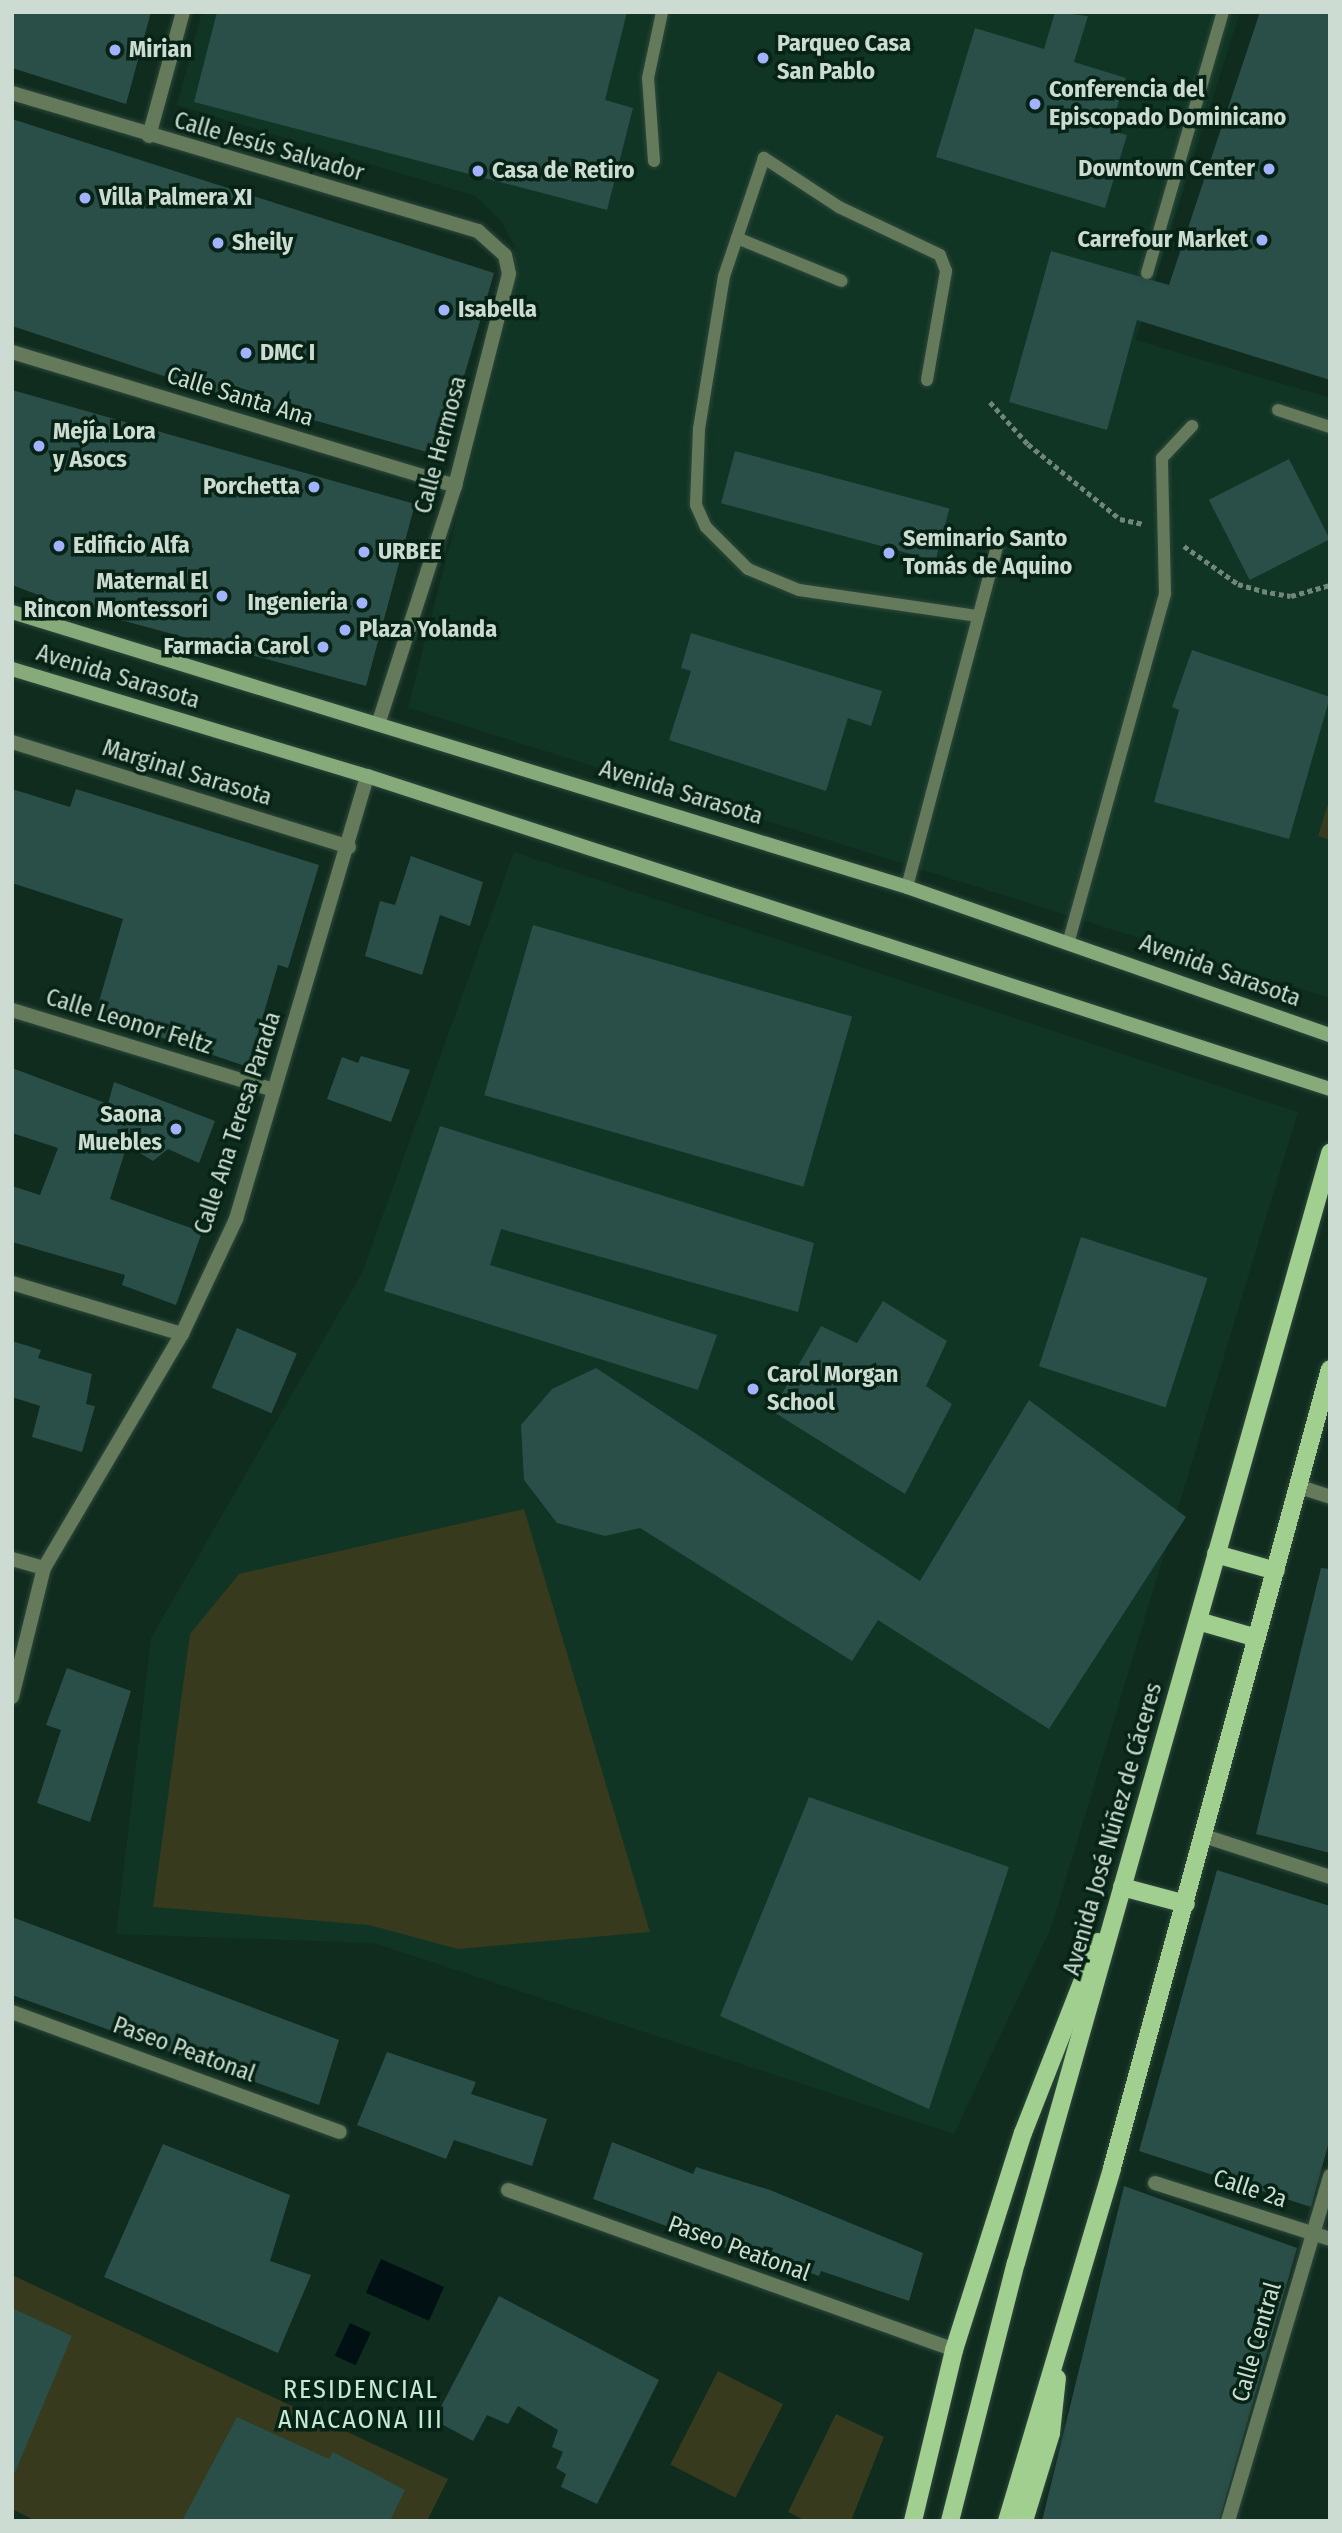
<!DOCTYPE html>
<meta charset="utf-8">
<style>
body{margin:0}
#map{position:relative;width:1342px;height:2533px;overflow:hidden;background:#102c1f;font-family:"Fira Sans Condensed",sans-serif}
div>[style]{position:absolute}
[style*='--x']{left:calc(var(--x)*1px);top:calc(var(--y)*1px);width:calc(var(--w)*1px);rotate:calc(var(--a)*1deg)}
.built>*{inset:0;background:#103524}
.green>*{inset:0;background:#373a1d;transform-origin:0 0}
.water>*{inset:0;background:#001013;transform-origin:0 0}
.building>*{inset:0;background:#2a4e48;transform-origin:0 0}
.path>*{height:4.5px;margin-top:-2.25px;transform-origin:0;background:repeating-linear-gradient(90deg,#70867a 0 5px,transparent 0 8.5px)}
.roads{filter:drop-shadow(0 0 2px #2e483c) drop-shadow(0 0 2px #2e483c)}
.service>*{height:12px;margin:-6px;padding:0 6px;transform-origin:6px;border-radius:6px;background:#647a5b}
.minor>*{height:14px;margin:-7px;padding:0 7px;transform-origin:7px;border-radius:7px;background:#647a5b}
.tertiary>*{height:14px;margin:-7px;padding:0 7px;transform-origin:7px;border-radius:7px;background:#647a5b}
.secondary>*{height:14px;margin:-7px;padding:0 7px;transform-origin:7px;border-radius:7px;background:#86aa79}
.primary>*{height:18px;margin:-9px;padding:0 9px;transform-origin:9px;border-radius:9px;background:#a1cf8f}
.dots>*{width:19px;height:19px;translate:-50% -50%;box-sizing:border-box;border:4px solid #062315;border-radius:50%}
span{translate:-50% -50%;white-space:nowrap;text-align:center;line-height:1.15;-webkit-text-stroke:7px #062315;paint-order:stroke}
.poi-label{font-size:24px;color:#ccdcd2;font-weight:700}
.left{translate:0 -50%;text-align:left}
.right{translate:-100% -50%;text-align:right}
.street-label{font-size:24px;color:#ccdcd2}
.neighbourhood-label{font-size:26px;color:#c7e8d4;letter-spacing:2px}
.frame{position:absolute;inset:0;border:14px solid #ccdcd2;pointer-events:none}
</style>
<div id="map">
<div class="built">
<div style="clip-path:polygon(202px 12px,1240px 12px,1136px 340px,1330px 398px,1330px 998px,408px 708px,514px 294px,514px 245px,502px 222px,475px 196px,177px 105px)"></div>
<div style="clip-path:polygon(514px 852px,1298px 1112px,1051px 1928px,954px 2134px,374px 1943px,116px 1934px,151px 1638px,362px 1273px)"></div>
</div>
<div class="green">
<div style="clip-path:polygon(1330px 797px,1330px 840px,1318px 836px)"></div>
<div style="clip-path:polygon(524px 1509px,650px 1932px,458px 1949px,369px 1925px,153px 1907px,190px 1634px,239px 1574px)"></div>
<div style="clip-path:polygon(12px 2275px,448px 2479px,427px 2521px,36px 2521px,12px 2509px)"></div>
<div style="left:718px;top:2371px;width:73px;height:105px;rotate:27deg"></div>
<div style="clip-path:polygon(836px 2414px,884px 2437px,851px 2521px,806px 2521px,788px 2512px)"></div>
</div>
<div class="water">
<div style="left:381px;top:2259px;width:69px;height:37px;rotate:24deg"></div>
<div style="left:350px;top:2323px;width:23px;height:36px;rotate:25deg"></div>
</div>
<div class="building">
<div style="clip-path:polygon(12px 12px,151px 12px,126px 104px,12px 68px)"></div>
<div style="clip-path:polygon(217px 12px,627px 12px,605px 100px,633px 108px,607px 210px,194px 102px)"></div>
<div style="clip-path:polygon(1055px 12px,1088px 16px,1074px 62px,1126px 78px,1110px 130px,1127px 135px,1105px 208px,936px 157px,975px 28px,1044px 49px)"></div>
<div style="clip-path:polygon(1260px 12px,1330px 12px,1330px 380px,1137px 320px,1107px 430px,1009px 402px,1051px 251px,1169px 285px)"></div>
<div style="clip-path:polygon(12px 119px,494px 273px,441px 456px,203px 389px,12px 326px)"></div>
<div style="clip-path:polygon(12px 390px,415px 504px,366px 686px,65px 605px,12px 585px)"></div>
<div style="left:735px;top:451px;width:222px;height:54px;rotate:15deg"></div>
<div style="left:1289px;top:459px;width:90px;height:90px;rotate:63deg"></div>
<div style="clip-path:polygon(691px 633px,882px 691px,871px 726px,848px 718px,826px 791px,669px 740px,691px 671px,681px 668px)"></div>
<div style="clip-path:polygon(1192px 650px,1330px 697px,1289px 839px,1154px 802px,1179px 710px,1172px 707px)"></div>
<div style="clip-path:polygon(12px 789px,70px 807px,76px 789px,319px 865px,288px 968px,278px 965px,248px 1067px,95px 1015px,123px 919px,12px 883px)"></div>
<div style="clip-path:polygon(411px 856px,483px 882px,470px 926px,440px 915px,422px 975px,365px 956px,380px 901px,395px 905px)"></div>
<div style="left:533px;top:925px;width:332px;height:177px;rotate:16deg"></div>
<div style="clip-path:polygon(361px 1056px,410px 1070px,391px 1122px,327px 1099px,342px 1057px,358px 1063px)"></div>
<div style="clip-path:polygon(12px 1068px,108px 1104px,114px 1082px,215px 1121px,199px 1163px,168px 1149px,153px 1161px,127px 1145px,110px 1199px,202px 1232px,176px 1305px,122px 1285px,125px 1275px,12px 1242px,12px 1186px,40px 1195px,58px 1148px,12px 1133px)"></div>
<div style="clip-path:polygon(440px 1126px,814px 1243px,798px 1312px,501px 1229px,490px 1265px,717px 1335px,698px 1390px,384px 1291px)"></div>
<div style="left:1081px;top:1237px;width:133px;height:136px;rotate:18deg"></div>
<div style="clip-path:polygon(883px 1301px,947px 1341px,926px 1386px,952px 1404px,905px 1494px,772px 1411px,821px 1326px,857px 1343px)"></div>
<div style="left:237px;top:1328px;width:65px;height:65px;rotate:23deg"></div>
<div style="clip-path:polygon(12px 1341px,41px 1350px,38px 1358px,92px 1374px,86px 1404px,95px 1406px,82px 1452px,32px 1437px,40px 1406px,12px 1397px)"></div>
<div style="clip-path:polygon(596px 1368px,920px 1581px,1029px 1400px,1186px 1517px,1049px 1729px,878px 1620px,852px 1661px,640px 1528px,605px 1536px,557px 1523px,524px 1480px,521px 1425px,552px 1389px)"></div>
<div style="clip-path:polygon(1321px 1568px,1330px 1569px,1330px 1853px,1256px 1834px)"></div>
<div style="clip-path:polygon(67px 1668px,131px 1691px,90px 1822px,37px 1803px,61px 1730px,46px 1725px)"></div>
<div style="clip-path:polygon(809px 1797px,1009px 1867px,929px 2109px,720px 2016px)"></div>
<div style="clip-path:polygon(1217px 1870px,1330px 1906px,1330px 2138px,1311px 2207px,1139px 2151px)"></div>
<div style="clip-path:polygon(12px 1917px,339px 2040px,319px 2105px,12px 1995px)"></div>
<div style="clip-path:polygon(387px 2052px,476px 2082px,471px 2094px,547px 2119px,532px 2166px,454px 2140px,446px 2159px,357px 2125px)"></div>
<div style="clip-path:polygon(612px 2142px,693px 2174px,696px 2167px,770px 2190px,923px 2253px,909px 2301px,821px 2271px,819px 2276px,746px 2250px,745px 2255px,593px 2199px)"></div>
<div style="clip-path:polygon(163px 2144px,290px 2195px,270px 2261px,311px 2275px,278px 2353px,104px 2277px)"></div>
<div style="clip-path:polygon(1124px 2186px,1297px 2248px,1219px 2521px,1042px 2521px)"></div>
<div style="clip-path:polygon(499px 2296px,659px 2380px,597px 2504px,561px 2487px,566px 2474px,556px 2468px,563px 2452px,552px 2447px,558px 2430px,518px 2406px,508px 2424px,487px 2415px,473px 2441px,434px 2420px)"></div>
<div style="clip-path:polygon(12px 2308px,72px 2336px,13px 2477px,12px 2477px)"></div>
<div style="clip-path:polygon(237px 2417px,329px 2459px,333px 2452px,405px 2490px,390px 2521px,182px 2521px)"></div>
</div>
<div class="path">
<div style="--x:990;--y:402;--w:57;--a:47.9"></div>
<div style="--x:1028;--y:444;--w:119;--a:39.2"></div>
<div style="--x:1120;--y:519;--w:24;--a:12"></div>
<div style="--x:1184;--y:546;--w:66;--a:35.1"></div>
<div style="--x:1238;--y:584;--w:25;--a:16"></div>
<div style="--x:1262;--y:591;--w:29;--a:10"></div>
<div style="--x:1291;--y:596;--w:41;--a:-15.8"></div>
</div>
<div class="roads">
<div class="service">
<div style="--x:654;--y:161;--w:83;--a:-94.1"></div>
<div style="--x:648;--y:78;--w:67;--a:-78"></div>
<div style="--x:737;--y:238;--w:113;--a:22.3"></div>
<div style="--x:1147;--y:273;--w:272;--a:-73.8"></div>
<div style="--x:927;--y:380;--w:111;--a:-80.1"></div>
<div style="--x:946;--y:271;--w:17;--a:-111"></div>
<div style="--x:940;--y:255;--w:112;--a:-154.6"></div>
<div style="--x:839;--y:207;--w:90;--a:-146.8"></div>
<div style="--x:764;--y:158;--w:125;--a:108.7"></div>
<div style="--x:724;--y:276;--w:155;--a:99.3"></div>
<div style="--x:699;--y:429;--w:76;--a:92.3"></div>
<div style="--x:696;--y:505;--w:24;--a:66"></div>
<div style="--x:706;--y:527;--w:59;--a:45"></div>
<div style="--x:748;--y:569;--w:55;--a:22.4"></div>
<div style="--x:799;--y:590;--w:181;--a:8.3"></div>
<div style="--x:1278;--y:410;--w:55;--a:18.1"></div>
<div style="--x:907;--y:887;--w:359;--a:-75.2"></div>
<div style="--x:1069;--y:940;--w:359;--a:-74.5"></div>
<div style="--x:1165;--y:594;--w:136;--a:-91.3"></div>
<div style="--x:1162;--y:458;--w:44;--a:-46.8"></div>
</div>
<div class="minor">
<div style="--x:12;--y:93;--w:486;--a:16.5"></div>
<div style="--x:478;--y:231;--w:36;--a:42"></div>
<div style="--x:505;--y:255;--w:19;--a:78"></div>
<div style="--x:509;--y:274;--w:219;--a:104.3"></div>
<div style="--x:455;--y:486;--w:250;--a:107.9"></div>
<div style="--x:149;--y:136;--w:129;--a:-74.7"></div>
<div style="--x:12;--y:352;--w:463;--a:16.8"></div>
<div style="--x:12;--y:742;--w:353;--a:17.3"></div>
<div style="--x:12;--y:1010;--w:273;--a:17"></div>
<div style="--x:12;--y:1283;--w:177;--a:16.7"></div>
<div style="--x:12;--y:1559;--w:33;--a:16"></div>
<div style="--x:12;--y:1697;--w:133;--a:-76.1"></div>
<div style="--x:44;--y:1568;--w:272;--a:-59.5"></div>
<div style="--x:182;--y:1334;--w:127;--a:-64.8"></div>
<div style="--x:236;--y:1219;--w:462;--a:-73.5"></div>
<div style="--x:1204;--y:1836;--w:133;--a:18"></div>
<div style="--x:12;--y:2012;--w:349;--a:20.1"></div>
<div style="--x:1155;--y:2183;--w:184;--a:17.7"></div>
<div style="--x:508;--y:2190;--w:474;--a:19.7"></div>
<div style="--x:1228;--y:2521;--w:360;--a:-73.5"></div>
</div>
<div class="tertiary">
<div style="--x:1297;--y:1486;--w:35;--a:18"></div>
</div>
<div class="secondary">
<div style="--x:12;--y:612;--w:936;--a:17.08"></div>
<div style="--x:907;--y:887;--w:448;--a:19.3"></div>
<div style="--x:12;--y:669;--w:371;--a:16.8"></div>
<div style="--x:367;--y:776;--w:1013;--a:18.01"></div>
</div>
<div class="primary">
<div style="--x:1216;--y:1554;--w:62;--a:15.8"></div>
<div style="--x:1198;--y:1621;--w:61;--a:16.1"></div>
<div style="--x:1122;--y:1887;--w:66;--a:14.9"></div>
<div style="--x:913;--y:2521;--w:176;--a:-76.5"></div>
<div style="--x:954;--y:2350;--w:228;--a:-72.4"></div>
<div style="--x:1023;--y:2133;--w:205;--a:-68.6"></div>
<div style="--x:950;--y:2521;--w:266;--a:-75.7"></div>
<div style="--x:1016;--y:2263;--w:1154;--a:-74.2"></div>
<div style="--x:1007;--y:2521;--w:368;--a:-73.4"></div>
<div style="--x:1112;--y:2168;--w:828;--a:-74.74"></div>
<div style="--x:1024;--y:2521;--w:92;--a:-72.9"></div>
<div style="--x:1051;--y:2433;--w:55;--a:-83.8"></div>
</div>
</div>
<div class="dots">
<div style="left:115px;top:50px;background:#a2b2fd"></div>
<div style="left:763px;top:58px;background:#a2b2fd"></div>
<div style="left:1035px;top:104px;background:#a2b2fd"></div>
<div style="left:1269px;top:169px;background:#a2b2fd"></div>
<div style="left:478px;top:171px;background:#a2b2fd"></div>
<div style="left:85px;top:198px;background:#a2b2fd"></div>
<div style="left:1262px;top:240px;background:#a2b2fd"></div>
<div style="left:218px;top:243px;background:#a2b2fd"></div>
<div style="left:444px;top:310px;background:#a2b2fd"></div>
<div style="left:246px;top:353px;background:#a2b2fd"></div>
<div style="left:39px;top:446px;background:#a2b2fd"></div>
<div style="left:314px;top:487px;background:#a2b2fd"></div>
<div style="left:59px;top:546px;background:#a2b2fd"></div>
<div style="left:364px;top:552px;background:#a2b2fd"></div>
<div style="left:889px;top:553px;background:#a2b2fd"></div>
<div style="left:222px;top:596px;background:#a2b2fd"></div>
<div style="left:362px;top:603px;background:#a2b2fd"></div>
<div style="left:345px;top:630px;background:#a2b2fd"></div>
<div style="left:323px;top:647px;background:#a2b2fd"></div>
<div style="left:176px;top:1129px;background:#a2b2fd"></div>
<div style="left:753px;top:1389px;background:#a2b2fd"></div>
</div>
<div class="poi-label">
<span class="left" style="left:777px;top:58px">Parqueo Casa<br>San Pablo</span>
<span class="left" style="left:129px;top:50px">Mirian</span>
<span class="left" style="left:1049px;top:104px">Conferencia del<br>Episcopado Dominicano</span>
<span class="right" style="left:1255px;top:169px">Downtown Center</span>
<span class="left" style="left:492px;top:171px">Casa de Retiro</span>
<span class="left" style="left:99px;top:198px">Villa Palmera XI</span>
<span class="right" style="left:1248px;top:240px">Carrefour Market</span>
<span class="left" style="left:232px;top:243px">Sheily</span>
<span class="left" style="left:458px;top:310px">Isabella</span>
<span class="left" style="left:260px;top:353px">DMC I</span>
<span class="left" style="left:53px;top:446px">Mejía Lora<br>y Asocs</span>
<span class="right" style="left:300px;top:487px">Porchetta</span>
<span class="left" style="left:903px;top:553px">Seminario Santo<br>Tomás de Aquino</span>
<span class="left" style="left:73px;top:546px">Edificio Alfa</span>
<span class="left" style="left:378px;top:552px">URBEE</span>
<span class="right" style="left:208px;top:596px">Maternal El<br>Rincon Montessori</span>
<span class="right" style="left:348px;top:603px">Ingenieria</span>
<span class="left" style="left:359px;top:630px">Plaza Yolanda</span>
<span class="right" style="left:309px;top:647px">Farmacia Carol</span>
<span class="right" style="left:162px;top:1129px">Saona<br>Muebles</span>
<span class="left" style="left:767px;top:1389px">Carol Morgan<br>School</span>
</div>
<div class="street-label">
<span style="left:269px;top:147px;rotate:16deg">Calle Jesús Salvador</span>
<span style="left:240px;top:397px;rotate:17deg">Calle Santa Ana</span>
<span style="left:441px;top:445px;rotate:-75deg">Calle Hermosa</span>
<span style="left:118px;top:677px;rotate:17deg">Avenida Sarasota</span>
<span style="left:187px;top:773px;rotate:17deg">Marginal Sarasota</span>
<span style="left:681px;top:793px;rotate:17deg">Avenida Sarasota</span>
<span style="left:1220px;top:971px;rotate:20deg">Avenida Sarasota</span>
<span style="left:129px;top:1022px;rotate:17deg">Calle Leonor Feltz</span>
<span style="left:238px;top:1123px;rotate:-72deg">Calle Ana Teresa Parada</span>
<span style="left:1113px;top:1829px;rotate:-74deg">Avenida José Núñez de Cáceres</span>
<span style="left:184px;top:2050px;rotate:20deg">Paseo Peatonal</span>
<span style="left:1250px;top:2189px;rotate:18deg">Calle 2a</span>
<span style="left:739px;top:2249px;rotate:20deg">Paseo Peatonal</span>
<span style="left:1257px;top:2342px;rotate:-74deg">Calle Central</span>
</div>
<div class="neighbourhood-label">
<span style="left:361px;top:2405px">RESIDENCIAL<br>ANACAONA III</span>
</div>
<div class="frame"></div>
</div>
